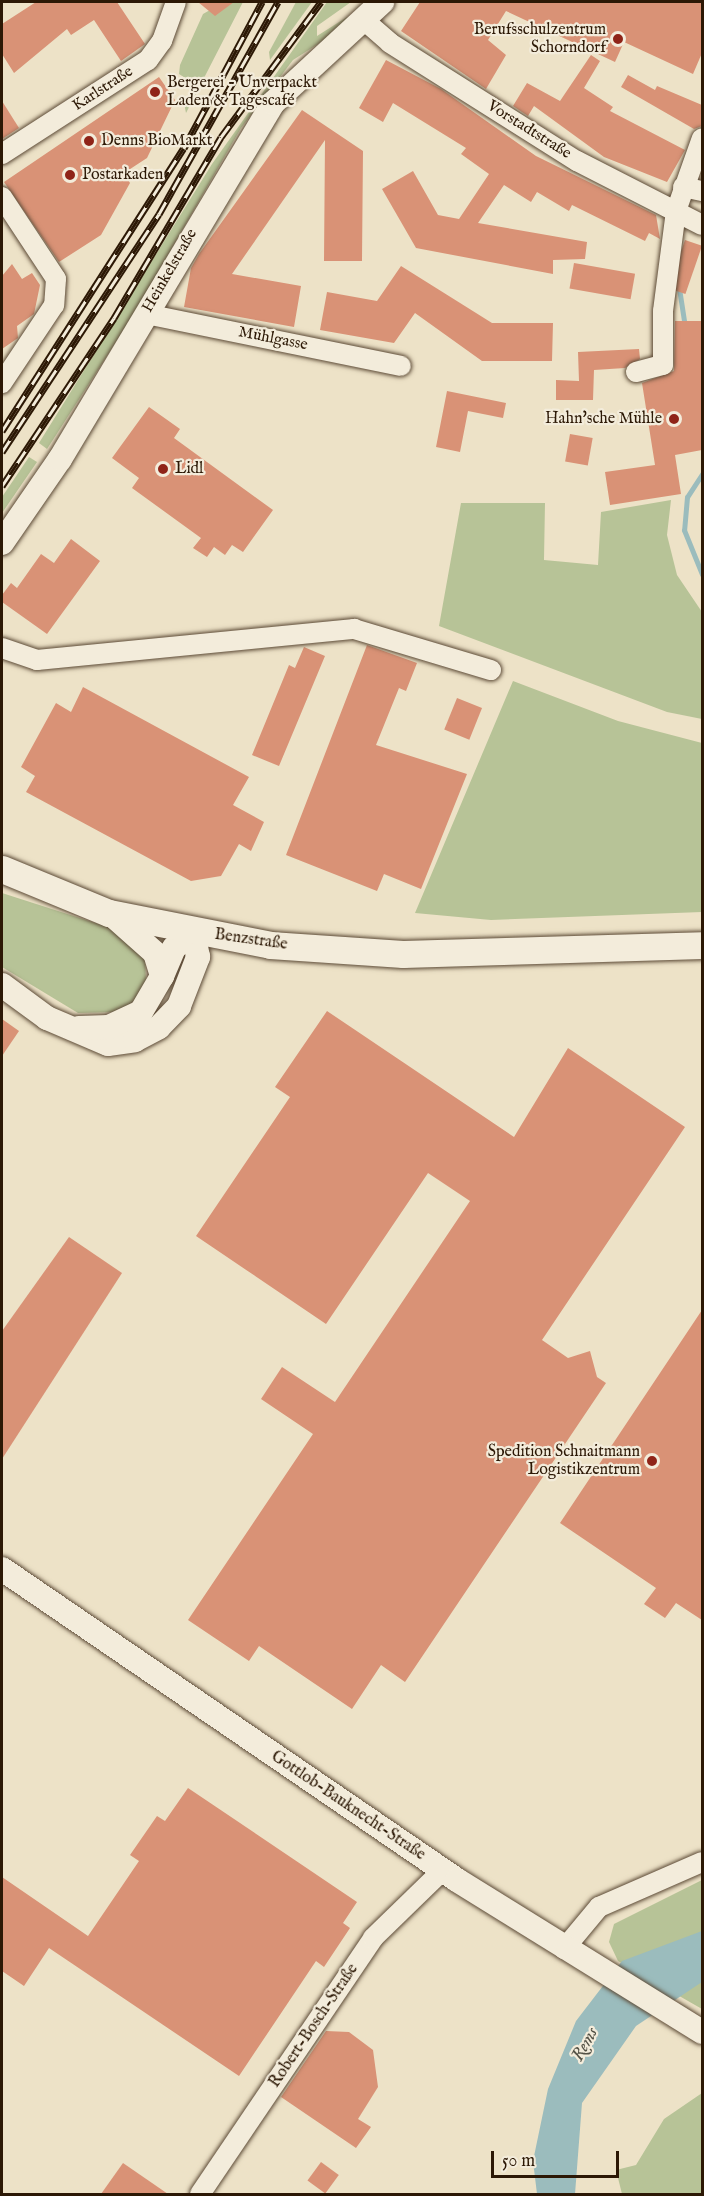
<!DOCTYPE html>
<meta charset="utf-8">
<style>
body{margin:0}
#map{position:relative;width:704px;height:2196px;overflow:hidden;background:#ede2c7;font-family:"IM FELL English",serif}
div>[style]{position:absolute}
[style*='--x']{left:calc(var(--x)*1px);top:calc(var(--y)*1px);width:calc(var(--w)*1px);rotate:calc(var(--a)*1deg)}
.green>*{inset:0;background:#b7c397}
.water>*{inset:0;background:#9bbcbd}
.stream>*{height:5px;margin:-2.5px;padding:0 2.5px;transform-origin:2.5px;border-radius:2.5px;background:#9bbcbd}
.building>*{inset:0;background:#d99276;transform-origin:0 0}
.roads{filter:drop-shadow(0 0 2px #5c4a36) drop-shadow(0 0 2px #5c4a36)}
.minor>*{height:20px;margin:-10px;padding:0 10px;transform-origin:10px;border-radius:10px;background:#f3ecdb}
.tertiary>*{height:24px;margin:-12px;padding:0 12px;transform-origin:12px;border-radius:12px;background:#f3ecdb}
.secondary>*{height:27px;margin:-13.5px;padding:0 13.5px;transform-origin:13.5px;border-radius:13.5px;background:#f3ecdb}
.rail>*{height:7px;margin-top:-3.5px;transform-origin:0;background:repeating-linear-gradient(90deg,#f3ecdb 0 14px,#2c1805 0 28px);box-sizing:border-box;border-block:2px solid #2c1805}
.dots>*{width:16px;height:16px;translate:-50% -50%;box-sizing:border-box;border:3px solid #f3ecdb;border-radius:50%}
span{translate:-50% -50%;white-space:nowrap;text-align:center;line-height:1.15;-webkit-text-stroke:4.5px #f3ecdb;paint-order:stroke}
.poi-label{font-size:16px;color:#2c1805}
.right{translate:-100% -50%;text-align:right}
.left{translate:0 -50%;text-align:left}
.street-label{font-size:16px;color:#2c1805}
.water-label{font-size:18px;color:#535145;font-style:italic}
.frame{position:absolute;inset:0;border:3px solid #2c1805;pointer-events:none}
.scale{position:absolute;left:491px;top:2151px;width:128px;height:27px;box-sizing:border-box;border:3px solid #2c1805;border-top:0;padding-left:8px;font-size:18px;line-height:21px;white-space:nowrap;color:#2c1805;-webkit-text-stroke:4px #f3ecdb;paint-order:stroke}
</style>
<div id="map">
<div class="green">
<div style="clip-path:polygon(224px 2px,243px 2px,186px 113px,184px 103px,195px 84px,179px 74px,180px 65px,203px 14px)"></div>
<div style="clip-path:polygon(296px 2px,312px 2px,270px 60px,269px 52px)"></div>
<div style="clip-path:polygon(327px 2px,351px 2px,317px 26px,317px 36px,347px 17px,346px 26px,293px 60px,241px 128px,134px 314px,47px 449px,39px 443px,212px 164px)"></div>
<div style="clip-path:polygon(29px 457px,37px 462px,2px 513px,2px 497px)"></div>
<div style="clip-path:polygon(671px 500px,667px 535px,677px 575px,702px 612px,702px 719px,667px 712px,439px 626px,461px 503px,545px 503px,544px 560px,598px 565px,601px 512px)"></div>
<div style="clip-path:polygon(513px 681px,618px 721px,702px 743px,702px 912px,491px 920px,415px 913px)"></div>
<div style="clip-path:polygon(2px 893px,111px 928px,145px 955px,146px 984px,135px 1001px,117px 1012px,78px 1013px,2px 967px)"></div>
<div style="clip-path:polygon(702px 1880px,702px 2009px,618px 1961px,609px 1942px,614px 1924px)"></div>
<div style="clip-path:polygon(702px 2093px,702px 2194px,622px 2194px,616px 2170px,636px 2165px,664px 2119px)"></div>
</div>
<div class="water">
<div style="clip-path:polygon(702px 1931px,702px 1982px,636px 2026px,582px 2103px,575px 2194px,537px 2194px,533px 2161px,548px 2089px,576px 2021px,622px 1961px)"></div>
</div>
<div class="stream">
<div style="--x:677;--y:275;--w:47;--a:81.3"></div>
<div style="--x:702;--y:474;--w:27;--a:123"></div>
<div style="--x:687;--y:497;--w:33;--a:95"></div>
<div style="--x:684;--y:530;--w:48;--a:67.8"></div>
</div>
<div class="building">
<div style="clip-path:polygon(36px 2px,117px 2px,145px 44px,121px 61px,94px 20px,71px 35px,67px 29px,14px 73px,2px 54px,2px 24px)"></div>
<div style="clip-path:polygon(198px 2px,234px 2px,215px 16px)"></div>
<div style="clip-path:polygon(420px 2px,702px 2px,702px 53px,693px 74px,624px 42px,615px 62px,506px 11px,488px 40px,506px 55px,486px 89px,401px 31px)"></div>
<div style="clip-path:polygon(591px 55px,600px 61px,584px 88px,613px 107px,610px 111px,685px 150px,667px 182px,604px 157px,534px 106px,528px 116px,513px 106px,527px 83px,560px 101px)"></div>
<div style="clip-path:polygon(386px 60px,441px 89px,536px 156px,656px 215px,660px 239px,649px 233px,645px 241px,572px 205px,569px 211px,537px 192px,531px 202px,504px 185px,478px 223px,587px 242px,585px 259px,553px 260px,553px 274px,416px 248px,382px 189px,413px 171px,438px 215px,459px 219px,489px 174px,461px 154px,466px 148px,393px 103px,383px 122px,359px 108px)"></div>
<div style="clip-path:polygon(628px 75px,655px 90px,657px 86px,702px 105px,702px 126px,694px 129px,621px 87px)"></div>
<div style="clip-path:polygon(159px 77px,175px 100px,147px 158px,124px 173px,130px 183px,101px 235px,59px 262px,4px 182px)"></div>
<div style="clip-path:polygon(2px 101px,19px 128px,2px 139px)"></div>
<div style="clip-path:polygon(302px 110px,363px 151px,362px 261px,324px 261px,325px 140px,232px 274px,301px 286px,294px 327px,184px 307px,191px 268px,199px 254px)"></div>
<div style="left:685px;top:240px;width:18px;height:51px;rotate:19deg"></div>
<div style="left:574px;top:263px;width:62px;height:26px;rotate:10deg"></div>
<div style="clip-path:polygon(12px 264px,22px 279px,32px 273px,40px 285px,34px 314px,17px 326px,18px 338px,2px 349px,2px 276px)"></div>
<div style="clip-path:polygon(401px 266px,492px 323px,553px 323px,552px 361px,482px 361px,415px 313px,394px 343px,320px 330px,327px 292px,377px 301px)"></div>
<div style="clip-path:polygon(675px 321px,702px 321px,702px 450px,675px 455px,681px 494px,610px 505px,605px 472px,655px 465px,642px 383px,674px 371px)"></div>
<div style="clip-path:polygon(639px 349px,640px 359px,625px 368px,594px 370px,593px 400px,556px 400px,556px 380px,579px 381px,578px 352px)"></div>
<div style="clip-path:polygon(447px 391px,506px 403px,503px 418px,468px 411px,460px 452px,436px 447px)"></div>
<div style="clip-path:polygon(149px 407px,180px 429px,174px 438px,273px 510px,243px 552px,232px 545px,225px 555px,214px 547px,207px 557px,193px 548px,201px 538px,132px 488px,139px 478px,112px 458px)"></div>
<div style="left:570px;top:434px;width:23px;height:28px;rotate:10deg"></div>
<div style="clip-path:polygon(71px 539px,100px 561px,47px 634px,2px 602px,2px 595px,11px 583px,17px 588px,41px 554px,54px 563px)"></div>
<div style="clip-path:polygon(367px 645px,417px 663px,406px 691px,399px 688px,376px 745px,467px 774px,421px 889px,384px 874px,377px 891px,286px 855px)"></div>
<div style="clip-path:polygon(304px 647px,325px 656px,279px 766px,252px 755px,289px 665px,295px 668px)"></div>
<div style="clip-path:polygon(83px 687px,249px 777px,233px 805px,264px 822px,251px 851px,239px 844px,221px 876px,191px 881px,26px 792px,35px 776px,21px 767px,56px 703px,71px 712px)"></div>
<div style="left:457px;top:698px;width:27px;height:34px;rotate:22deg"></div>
<div style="clip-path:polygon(327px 1011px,514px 1137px,568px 1048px,685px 1127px,542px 1340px,568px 1358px,590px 1351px,597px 1377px,606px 1383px,405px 1682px,381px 1665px,352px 1709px,259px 1646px,249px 1661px,188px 1620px,313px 1434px,261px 1399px,282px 1367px,335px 1402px,470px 1201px,428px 1173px,326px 1324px,196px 1236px,290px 1097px,275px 1087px)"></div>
<div style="clip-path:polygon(2px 1019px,19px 1031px,2px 1056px)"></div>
<div style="clip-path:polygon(69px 1237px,122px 1273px,2px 1459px,2px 1331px)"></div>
<div style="clip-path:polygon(702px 1310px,702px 1620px,676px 1603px,665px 1618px,644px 1604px,656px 1588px,560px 1523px)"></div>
<div style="clip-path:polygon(188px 1788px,357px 1902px,343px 1923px,350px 1928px,324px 1967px,316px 1961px,239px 2076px,49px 1948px,24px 1986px,2px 1971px,2px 1877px,88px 1936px,139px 1861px,130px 1855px,157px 1816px,165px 1821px)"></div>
<div style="clip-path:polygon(326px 2031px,349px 2032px,373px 2050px,378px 2087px,358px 2119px,371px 2127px,356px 2148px,281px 2097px)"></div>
<div style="left:321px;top:2162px;width:22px;height:23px;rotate:36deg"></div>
<div style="clip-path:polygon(123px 2163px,168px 2194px,101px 2194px)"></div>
</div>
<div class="roads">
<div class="minor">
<div style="--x:365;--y:21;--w:33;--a:41"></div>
<div style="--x:390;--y:43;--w:221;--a:32.3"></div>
<div style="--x:577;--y:161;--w:140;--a:27.1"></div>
<div style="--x:2;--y:154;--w:174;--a:-32.8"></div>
<div style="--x:148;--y:60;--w:24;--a:-54"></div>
<div style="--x:162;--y:41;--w:41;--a:-70.3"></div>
<div style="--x:683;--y:187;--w:19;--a:12"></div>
<div style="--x:2;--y:197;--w:98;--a:56.6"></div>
<div style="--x:56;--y:279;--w:26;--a:94"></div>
<div style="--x:54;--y:305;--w:94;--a:123.7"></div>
<div style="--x:146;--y:314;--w:260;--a:11.5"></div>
<div style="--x:636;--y:372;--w:28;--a:-15"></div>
<div style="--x:663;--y:365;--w:54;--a:-90"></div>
<div style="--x:663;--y:311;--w:101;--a:-82.6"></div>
<div style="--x:676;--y:211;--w:77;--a:-70.4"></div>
<div style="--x:2;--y:648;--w:37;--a:19"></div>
<div style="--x:37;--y:660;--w:319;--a:-5.6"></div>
<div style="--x:354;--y:629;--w:143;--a:16.7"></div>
<div style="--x:564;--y:1949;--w:55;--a:-50.2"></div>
<div style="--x:599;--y:1907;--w:112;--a:-23.6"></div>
<div style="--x:200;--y:2194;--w:309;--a:-55.9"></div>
<div style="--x:373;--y:1938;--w:98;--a:-44.2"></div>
</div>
<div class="tertiary">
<div style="--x:2;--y:543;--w:102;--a:-55.4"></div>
<div style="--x:60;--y:459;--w:415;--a:-59.1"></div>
<div style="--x:273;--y:103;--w:149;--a:-42.8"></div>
<div style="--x:2;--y:985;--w:56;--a:36.3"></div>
<div style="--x:47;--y:1018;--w:66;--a:23.1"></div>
<div style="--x:108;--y:1044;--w:27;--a:-8"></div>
<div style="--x:135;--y:1040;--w:27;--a:-28"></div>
<div style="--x:159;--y:1027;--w:29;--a:-46"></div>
<div style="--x:179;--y:1006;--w:53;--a:-68.8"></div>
<div style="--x:198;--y:957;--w:25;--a:-101"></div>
<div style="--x:193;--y:932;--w:25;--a:140"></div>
<div style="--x:174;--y:948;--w:30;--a:113"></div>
<div style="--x:79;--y:1028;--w:30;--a:-2"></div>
<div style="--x:109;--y:1027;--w:35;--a:-25"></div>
<div style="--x:141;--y:1012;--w:42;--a:-59.7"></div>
<div style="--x:162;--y:976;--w:24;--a:-107"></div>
<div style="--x:155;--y:953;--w:59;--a:-138.4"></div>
<div style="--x:2;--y:1569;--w:551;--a:34.35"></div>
<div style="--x:457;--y:1880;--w:288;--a:31.8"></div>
</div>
<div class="secondary">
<div style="--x:2;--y:869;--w:116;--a:22.4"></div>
<div style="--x:109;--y:913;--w:164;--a:11.2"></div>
<div style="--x:270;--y:945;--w:133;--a:3.9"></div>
<div style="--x:403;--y:954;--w:299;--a:-1.7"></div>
</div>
</div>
<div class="rail">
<div style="--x:2;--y:431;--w:336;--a:-57.3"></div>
<div style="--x:184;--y:148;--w:166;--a:-61.9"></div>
<div style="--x:2;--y:452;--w:285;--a:-56.6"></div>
<div style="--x:159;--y:214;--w:243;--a:-60.7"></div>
<div style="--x:2;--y:486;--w:202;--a:-56.3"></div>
<div style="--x:114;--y:318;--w:210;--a:-59.4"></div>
<div style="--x:221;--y:137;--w:168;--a:-53.5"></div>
</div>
<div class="dots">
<div style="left:618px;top:39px;background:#8f2418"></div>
<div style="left:155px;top:92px;background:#8f2418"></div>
<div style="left:89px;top:141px;background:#8f2418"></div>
<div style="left:70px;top:175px;background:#8f2418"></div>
<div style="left:674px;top:419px;background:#8f2418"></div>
<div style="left:163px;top:469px;background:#8f2418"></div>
<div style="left:652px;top:1461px;background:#8f2418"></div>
</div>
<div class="poi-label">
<span class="right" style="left:606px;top:39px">Berufsschulzentrum<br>Schorndorf</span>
<span class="left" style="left:167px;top:92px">Bergerei - Unverpackt<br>Laden &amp; Tagescafé</span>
<span class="left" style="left:101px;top:141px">Denns BioMarkt</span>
<span class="left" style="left:82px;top:175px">Postarkaden</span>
<span class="right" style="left:662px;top:419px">Hahn'sche Mühle</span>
<span class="left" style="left:175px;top:469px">Lidl</span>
<span class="right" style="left:640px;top:1461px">Spedition Schnaitmann<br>Logistikzentrum</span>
</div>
<div class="street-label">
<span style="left:103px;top:89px;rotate:-33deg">Karlstraße</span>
<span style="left:529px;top:130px;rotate:32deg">Vorstadtstraße</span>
<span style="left:170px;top:271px;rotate:-60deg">Heinkelstraße</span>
<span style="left:273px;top:339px;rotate:11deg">Mühlgasse</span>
<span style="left:251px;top:940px;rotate:8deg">Benzstraße</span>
<span style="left:348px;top:1806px;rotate:34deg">Gottlob-Bauknecht-Straße</span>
<span style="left:314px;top:2026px;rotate:-56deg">Robert-Bosch-Straße</span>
</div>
<div class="water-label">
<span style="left:586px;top:2045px;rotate:-61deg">Rems</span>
</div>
<div class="frame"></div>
<div class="scale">50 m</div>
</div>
